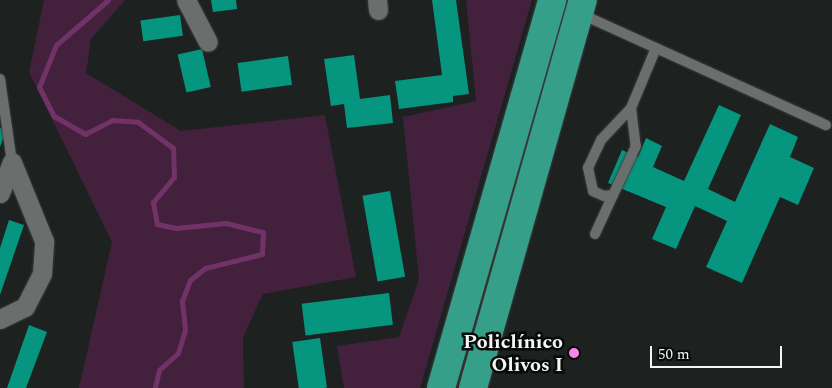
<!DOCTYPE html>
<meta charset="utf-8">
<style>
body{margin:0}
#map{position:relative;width:832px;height:388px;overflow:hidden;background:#1d2120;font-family:Spectral,serif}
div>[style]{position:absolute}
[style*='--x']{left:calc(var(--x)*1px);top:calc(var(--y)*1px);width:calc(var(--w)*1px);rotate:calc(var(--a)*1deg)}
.green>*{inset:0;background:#43213d}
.stream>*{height:5px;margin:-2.5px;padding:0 2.5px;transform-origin:2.5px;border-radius:2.5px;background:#713367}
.building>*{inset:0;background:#06957e;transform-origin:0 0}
.roads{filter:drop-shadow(0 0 1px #3b3e3d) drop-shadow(0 0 1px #3b3e3d)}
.service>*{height:10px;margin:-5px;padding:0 5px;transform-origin:5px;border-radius:5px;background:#6a6f6d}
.minor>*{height:19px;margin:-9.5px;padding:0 9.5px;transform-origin:9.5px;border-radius:9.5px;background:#6a6f6d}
.trunk>*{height:28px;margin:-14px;padding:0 14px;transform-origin:14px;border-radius:14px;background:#369f8a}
.dots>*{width:14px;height:14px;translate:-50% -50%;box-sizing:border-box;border:2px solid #080a09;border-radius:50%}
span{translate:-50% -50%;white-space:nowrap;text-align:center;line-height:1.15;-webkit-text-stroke:5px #080a09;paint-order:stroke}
.poi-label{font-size:20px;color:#f3f6f5;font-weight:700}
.right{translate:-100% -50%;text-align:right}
.scale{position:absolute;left:650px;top:346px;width:132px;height:22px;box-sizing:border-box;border:2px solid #f3f6f5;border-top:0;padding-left:6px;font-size:15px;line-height:18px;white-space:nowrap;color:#f3f6f5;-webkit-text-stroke:4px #080a09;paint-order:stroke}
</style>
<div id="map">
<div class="green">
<div style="clip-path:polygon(44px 0,125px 0,91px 39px,86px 73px,181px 131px,325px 115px,356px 277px,263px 294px,243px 337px,244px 388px,79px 388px,112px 242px,29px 72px)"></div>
<div style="clip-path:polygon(466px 0,532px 0,420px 388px,344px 388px,337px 346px,399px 337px,419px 279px,403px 117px,476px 101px)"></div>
</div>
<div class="stream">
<div style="--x:108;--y:0;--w:69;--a:139.1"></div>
<div style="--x:56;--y:45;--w:45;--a:112"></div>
<div style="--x:39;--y:87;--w:33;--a:63"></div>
<div style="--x:54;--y:116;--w:36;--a:30"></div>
<div style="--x:85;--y:134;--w:30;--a:-27"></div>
<div style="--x:112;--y:120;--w:26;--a:4"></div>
<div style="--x:138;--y:122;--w:44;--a:36.6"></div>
<div style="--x:173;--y:148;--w:29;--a:88"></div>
<div style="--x:174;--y:177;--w:33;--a:130"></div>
<div style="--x:153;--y:202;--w:22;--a:80"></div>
<div style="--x:157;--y:224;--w:19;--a:12"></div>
<div style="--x:176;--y:228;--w:50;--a:-5.7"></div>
<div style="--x:226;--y:223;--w:38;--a:14"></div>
<div style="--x:263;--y:232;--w:22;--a:93"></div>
<div style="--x:262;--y:254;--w:59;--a:166.2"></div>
<div style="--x:205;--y:268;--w:19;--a:141"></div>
<div style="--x:190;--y:280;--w:22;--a:111"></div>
<div style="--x:182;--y:301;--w:29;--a:84"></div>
<div style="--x:185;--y:330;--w:24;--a:107"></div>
<div style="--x:178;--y:353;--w:25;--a:138"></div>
<div style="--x:159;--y:370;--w:18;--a:103"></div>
</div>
<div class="building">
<div style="clip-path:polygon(211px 0,236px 0,237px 9px,213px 12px)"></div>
<div style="clip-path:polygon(432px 0,456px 0,469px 94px,453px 96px,453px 102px,399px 109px,395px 81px,442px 75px)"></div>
<div style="left:180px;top:15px;width:21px;height:40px;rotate:82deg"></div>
<div style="left:202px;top:49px;width:39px;height:25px;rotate:77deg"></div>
<div style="clip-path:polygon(354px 55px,360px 99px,390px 95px,393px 123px,347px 128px,344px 104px,331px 106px,324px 59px)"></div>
<div style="left:288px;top:56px;width:29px;height:51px;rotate:82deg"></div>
<div style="clip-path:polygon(719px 105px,741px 115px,708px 189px,735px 202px,770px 124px,798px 137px,790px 157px,814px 168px,798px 205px,780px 197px,742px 283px,706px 267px,727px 221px,695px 206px,676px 249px,652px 239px,666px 207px,608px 183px,622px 150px,638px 157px,646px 138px,662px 146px,653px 167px,684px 181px)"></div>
<div style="clip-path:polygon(0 128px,6px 130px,0 147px)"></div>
<div style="left:390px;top:191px;width:87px;height:28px;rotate:80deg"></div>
<div style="clip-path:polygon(9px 220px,24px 225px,0 295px,0 248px)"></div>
<div style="left:389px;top:293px;width:32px;height:88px;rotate:83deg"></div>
<div style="clip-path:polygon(29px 325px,47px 332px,26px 388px,7px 388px)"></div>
<div style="left:320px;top:338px;width:50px;height:28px;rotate:82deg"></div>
</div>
<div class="roads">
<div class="service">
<div style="--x:581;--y:14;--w:269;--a:24.4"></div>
<div style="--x:0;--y:79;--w:84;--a:81.8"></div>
<div style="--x:631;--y:108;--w:38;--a:83"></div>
<div style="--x:636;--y:146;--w:54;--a:115.1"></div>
<div style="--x:613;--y:195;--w:9;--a:174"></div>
<div style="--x:604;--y:196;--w:12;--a:-156"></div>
<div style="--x:593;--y:191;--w:24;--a:-102"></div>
<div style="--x:588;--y:168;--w:31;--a:-65"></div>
<div style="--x:601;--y:140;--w:44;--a:-46.8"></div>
<div style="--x:631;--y:108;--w:65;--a:-67.4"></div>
<div style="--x:595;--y:234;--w:43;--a:-65.2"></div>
</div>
<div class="minor">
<div style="--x:186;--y:0;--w:47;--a:62.4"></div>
<div style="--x:377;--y:0;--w:10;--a:84"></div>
<div style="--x:0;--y:193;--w:33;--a:-69"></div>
<div style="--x:0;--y:319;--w:28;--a:-26"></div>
<div style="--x:25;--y:307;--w:38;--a:-63"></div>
<div style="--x:42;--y:273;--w:32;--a:-86"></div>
<div style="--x:44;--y:241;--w:85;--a:-112.1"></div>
</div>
<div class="trunk">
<div style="--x:441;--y:388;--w:404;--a:-74"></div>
<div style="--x:473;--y:388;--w:403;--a:-74.2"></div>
</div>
</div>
<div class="dots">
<div style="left:574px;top:353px;background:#fa87e7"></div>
</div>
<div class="poi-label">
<span class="right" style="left:563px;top:354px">Policlínico<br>Olivos I</span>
</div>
<div class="scale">50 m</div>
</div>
